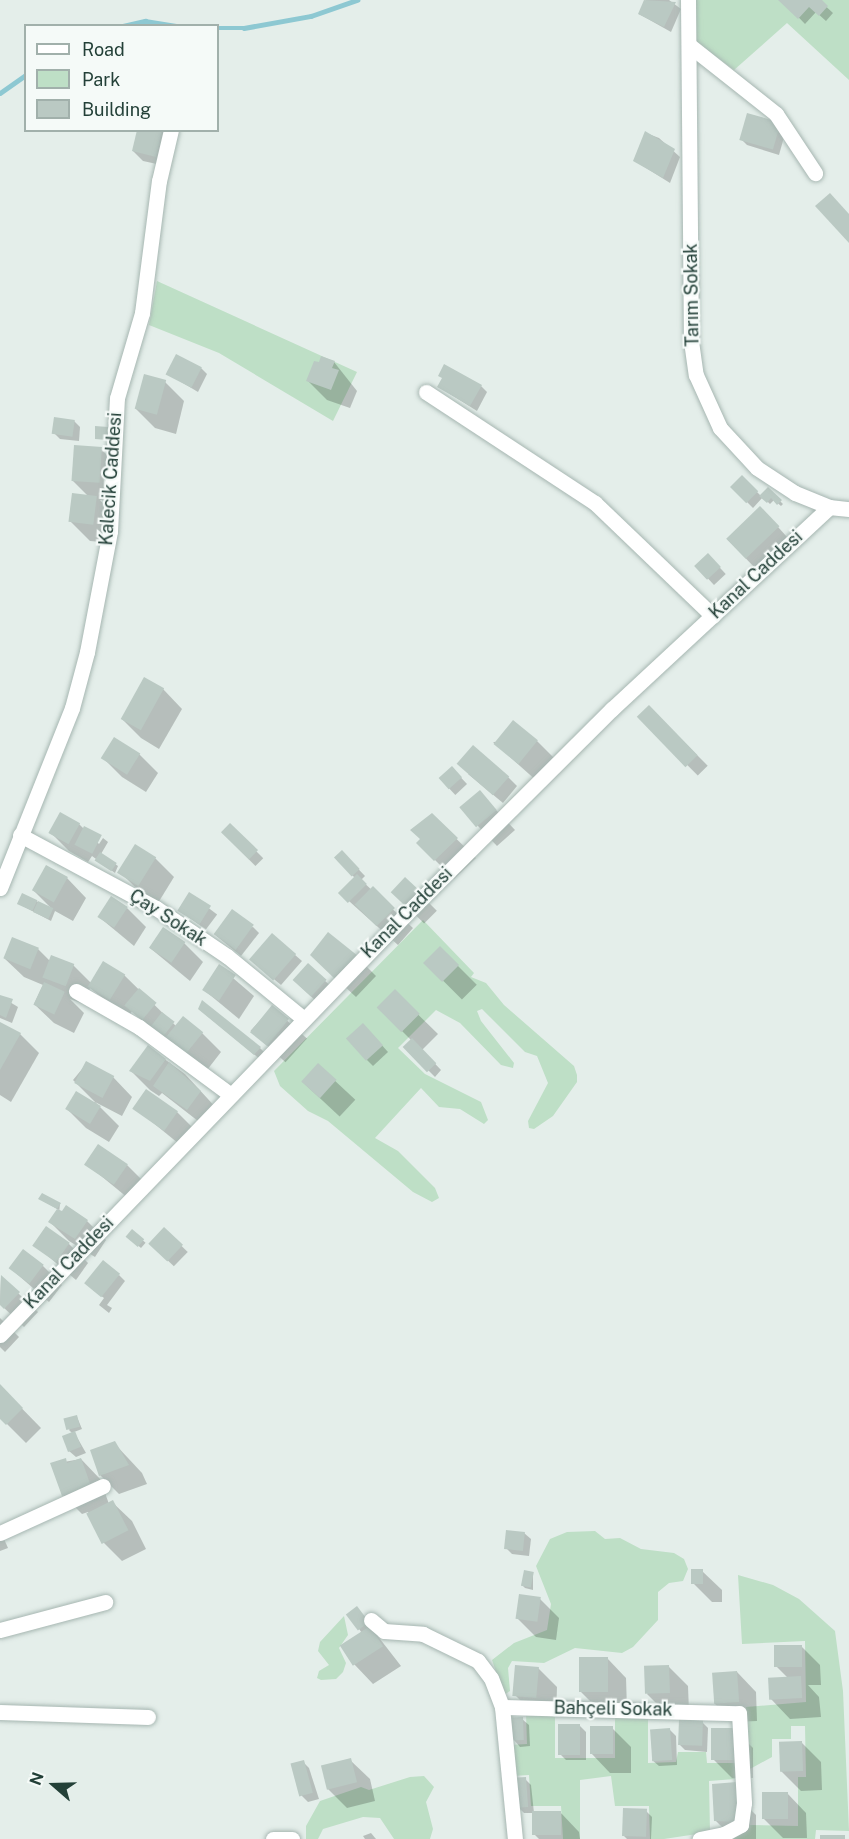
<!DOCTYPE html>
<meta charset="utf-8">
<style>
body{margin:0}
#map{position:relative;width:849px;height:1839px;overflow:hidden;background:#e4eeea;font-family:"Public Sans",sans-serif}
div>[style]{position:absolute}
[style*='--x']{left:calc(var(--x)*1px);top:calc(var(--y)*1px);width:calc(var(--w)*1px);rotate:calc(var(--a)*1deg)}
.green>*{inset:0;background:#bedfc6}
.shadow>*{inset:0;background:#0003;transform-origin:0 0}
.stream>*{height:4.5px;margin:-2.25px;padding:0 2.25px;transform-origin:2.25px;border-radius:2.25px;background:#8dc8d2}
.building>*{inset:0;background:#bac9c3;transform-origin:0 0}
.roads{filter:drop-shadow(0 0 2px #a6b6b1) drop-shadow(0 0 2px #a6b6b1)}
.minor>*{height:15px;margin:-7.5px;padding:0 7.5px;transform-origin:7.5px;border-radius:7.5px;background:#fff}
span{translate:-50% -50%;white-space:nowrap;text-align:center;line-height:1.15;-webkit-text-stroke:4.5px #f5faf8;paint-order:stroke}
.street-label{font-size:18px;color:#234038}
.legend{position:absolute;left:24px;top:24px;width:195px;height:108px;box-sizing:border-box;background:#f5faf8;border:2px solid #a1b0ab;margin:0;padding:8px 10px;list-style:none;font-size:18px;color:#234038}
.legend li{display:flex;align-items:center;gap:12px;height:30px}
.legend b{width:30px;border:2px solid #a1b0ab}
.north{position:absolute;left:24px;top:1755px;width:60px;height:60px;-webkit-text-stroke:4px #f5faf8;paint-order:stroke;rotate:290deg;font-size:16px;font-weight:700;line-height:24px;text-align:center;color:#234038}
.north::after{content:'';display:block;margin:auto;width:21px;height:27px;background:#234038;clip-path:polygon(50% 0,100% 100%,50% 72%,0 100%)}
</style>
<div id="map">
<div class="green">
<div style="clip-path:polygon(695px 0,849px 0,849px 80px,787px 23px,734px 70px,695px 41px)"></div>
<div style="clip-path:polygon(157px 281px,357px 372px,333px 421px,219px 353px,149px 325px)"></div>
<div style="clip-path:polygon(423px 920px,474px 973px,471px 977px,486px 983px,504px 1005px,574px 1066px,577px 1075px,577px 1082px,553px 1116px,534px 1129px,529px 1128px,528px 1121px,548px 1083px,537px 1056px,525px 1052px,482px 1009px,477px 1011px,481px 1021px,514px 1063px,513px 1068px,501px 1065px,460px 1023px,436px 1010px,398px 1048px,425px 1074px,481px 1102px,488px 1120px,484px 1124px,460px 1109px,439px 1107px,421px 1088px,375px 1138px,398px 1151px,435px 1188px,439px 1198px,432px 1202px,413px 1192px,328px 1121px,308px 1111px,280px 1086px,274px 1071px)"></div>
<div style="clip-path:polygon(595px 1531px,605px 1539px,620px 1538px,641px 1549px,674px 1553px,684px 1559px,688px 1569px,683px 1581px,669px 1583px,658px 1592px,658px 1620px,633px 1647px,622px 1653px,575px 1648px,544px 1663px,512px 1661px,508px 1668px,510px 1691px,504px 1695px,492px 1660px,514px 1643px,547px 1630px,551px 1604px,536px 1566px,550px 1539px,567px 1532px)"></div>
<div style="clip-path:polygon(738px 1575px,773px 1585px,799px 1599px,835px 1631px,843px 1691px,849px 1831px,816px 1830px,815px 1839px,722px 1839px,747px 1831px,750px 1825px,798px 1826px,798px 1777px,806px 1777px,805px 1726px,791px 1726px,791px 1739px,772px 1739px,772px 1757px,750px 1769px,746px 1707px,806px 1702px,805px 1641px,742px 1644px)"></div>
<div style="clip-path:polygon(344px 1616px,348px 1635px,339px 1648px,346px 1663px,343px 1672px,336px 1679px,321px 1680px,317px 1678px,319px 1671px,329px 1665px,318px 1651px,320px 1642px)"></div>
<div style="clip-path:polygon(526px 1713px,555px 1717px,555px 1758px,615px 1758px,615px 1717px,648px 1719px,648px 1763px,676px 1762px,678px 1752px,706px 1752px,707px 1763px,735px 1763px,735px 1779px,709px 1781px,710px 1832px,664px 1839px,650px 1839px,649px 1806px,615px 1806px,611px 1776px,580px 1780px,580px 1839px,563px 1839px,561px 1806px,531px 1806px,529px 1775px,512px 1776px,509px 1745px,527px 1744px)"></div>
<div style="clip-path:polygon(424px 1776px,434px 1787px,426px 1802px,433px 1829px,430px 1839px,394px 1839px,380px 1818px,363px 1817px,323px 1829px,318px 1839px,306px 1839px,306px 1826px,320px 1801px,361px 1787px,369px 1790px,410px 1777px)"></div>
</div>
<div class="shadow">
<div style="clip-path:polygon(646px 0,669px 0,681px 9px,671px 32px,639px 14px)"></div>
<div style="clip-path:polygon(782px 0,819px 0,833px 13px,826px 21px,816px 12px,805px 24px)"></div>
<div style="clip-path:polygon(748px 115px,786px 130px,779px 155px,747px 145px,741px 139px)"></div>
<div style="clip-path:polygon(138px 130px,174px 130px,166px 166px,143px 161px,133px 151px)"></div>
<div style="clip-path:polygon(646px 133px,659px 138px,680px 157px,670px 183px,635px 161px)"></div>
<div style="clip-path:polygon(334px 362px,357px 391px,350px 408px,327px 400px,308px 381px,319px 364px)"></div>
<div style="clip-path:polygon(201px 368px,207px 374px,198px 392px,168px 374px)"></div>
<div style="clip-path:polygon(165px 382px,184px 401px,176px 434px,155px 428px,136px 409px)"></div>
<div style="clip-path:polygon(481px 386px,487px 392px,477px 411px,439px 387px)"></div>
<div style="clip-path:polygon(74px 421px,80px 427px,79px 441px,60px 439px,54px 433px)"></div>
<div style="clip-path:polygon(101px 449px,120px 468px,117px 502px,100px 500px,116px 517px,113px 543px,90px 541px,71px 522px,88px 496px,72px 480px)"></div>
<div style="clip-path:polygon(742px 477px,761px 496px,768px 489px,783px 504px,781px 506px,774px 500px,770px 504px,763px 497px,753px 508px,732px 487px)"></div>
<div style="clip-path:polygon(770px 518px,787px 537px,756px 569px,728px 540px)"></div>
<div style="left:708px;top:555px;width:26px;height:16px;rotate:47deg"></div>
<div style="clip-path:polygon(163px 689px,182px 709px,159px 749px,141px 738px,122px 719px)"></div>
<div style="left:649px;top:707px;width:83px;height:14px;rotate:45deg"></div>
<div style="clip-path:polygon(537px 741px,556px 760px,538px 782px,493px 742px)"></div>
<div style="clip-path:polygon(139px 754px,158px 773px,146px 792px,122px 777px,103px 758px)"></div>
<div style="left:452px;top:768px;width:22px;height:16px;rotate:47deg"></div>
<div style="clip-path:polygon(468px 774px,508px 777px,517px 786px,503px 803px)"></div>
<div style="clip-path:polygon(479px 792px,515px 830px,497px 846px,478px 826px)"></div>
<div style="clip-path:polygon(432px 815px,476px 858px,454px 879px,418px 843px,422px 839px,412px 830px)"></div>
<div style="clip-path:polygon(79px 824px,99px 844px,103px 838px,108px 842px,101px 854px,118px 866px,115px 873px,92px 856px,88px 862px,69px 851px,50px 832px)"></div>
<div style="left:230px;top:825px;width:47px;height:11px;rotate:45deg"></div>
<div style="clip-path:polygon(342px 852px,365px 876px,361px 880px,413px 928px,398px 945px,340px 893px,355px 878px,336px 859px)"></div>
<div style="clip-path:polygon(155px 858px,174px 877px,158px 903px,139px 891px,120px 872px)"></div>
<div style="clip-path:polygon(67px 878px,86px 898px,73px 921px,55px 911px,51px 921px,19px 904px,36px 901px,51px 908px,33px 890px)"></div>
<div style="left:405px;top:879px;width:45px;height:18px;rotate:45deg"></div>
<div style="left:190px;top:894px;width:34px;height:19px;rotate:37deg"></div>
<div style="clip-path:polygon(127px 908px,146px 927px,134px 946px,99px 917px)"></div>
<div style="clip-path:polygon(253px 927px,259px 933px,241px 956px,214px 934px)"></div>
<div style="clip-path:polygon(272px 935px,302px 961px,281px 985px,257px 965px)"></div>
<div style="clip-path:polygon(184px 943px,203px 962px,190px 981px,150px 948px)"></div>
<div style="left:440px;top:948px;width:52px;height:21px;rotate:45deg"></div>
<div style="clip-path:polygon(38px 949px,50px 961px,73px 965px,91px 983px,124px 975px,177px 1027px,202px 1033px,221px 1052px,204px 1074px,132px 1011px,128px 1018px,90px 988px,84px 1004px,70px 999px,84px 1013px,74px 1033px,54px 1023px,34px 1004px,43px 985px,24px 977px,4px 958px)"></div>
<div style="clip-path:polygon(357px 957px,376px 976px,356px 997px,331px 974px)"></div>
<div style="left:308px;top:965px;width:33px;height:21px;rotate:43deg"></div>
<div style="clip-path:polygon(219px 966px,254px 996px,239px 1019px,204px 990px)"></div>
<div style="clip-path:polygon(395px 992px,438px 1034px,422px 1050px,441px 1070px,435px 1077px,405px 1047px,411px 1040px,379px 1008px)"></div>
<div style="clip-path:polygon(0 996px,18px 1007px,12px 1023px,0 1018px)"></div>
<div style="clip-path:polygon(203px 1003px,260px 1048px,266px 1054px,261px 1060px,206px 1015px,199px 1009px)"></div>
<div style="left:272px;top:1007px;width:47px;height:32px;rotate:42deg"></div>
<div style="clip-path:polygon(0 1024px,20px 1034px,39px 1053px,11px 1102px,0 1095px)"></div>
<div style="clip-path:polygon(369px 1031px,388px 1052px,373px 1066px,367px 1060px)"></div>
<div style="clip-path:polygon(148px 1047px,185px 1074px,219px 1111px,207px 1128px,162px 1093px,159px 1096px,150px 1090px,131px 1071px)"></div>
<div style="clip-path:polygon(87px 1063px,113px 1077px,132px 1097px,122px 1116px,95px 1102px,119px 1126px,109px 1142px,86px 1128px,67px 1109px,95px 1102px,73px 1080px)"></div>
<div style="left:318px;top:1065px;width:51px;height:23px;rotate:43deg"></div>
<div style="clip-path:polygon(135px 1108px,177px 1112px,196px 1131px,184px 1148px)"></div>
<div style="clip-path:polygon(127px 1165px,146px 1184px,134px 1203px,89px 1166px)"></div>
<div style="clip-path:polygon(40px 1199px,60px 1204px,59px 1213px,87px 1221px,106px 1240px,95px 1257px,69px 1241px,50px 1222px,59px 1210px)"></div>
<div style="left:164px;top:1229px;width:33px;height:20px;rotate:44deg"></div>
<div style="left:132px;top:1231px;width:18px;height:7px;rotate:41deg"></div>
<div style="clip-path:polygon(69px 1244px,88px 1263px,76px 1280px,35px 1245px)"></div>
<div style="clip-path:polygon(43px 1266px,62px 1285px,49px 1302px,10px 1268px)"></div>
<div style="clip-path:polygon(119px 1275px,125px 1281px,107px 1305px,112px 1308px,109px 1313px,99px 1305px,104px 1298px,93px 1290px)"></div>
<div style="clip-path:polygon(1px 1277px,38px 1312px,24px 1327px,0 1304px)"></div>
<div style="clip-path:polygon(0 1318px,19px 1337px,5px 1352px,0 1347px)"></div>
<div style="clip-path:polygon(0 1386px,41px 1428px,26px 1443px,0 1417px)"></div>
<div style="clip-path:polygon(77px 1417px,82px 1429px,74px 1432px,86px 1453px,76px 1457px,69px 1451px,73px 1434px,69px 1430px)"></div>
<div style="clip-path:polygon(114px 1443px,142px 1473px,147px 1484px,119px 1494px,100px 1475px)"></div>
<div style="clip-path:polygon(81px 1459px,100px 1479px,109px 1504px,112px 1502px,132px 1521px,146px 1549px,122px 1561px,103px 1542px,88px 1512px,82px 1514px,63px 1495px,52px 1464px)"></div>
<div style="clip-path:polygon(0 1530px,8px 1548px,0 1551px)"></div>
<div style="clip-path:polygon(524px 1533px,531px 1539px,529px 1556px,512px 1554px,506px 1548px)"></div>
<div style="clip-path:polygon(702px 1571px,722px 1590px,722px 1602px,712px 1602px,693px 1583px)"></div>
<div style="clip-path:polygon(533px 1573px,533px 1590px,525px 1588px,522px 1585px)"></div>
<div style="clip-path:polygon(540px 1599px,559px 1618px,556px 1640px,536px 1637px,517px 1618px)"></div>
<div style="clip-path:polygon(356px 1608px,401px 1666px,373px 1684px,354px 1664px,362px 1633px,348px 1614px)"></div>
<div style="clip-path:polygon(801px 1646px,820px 1665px,821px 1685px,808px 1685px,819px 1697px,821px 1717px,790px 1719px,771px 1699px,788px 1678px,776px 1666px)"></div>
<div style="clip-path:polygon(607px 1658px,626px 1678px,627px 1710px,600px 1711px,581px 1692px)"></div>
<div style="clip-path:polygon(668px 1666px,688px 1686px,689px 1712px,666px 1713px,647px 1694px)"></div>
<div style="clip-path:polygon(538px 1668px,557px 1687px,556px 1716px,534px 1714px,515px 1695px)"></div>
<div style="clip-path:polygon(737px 1672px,756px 1692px,757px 1721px,734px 1722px,714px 1703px)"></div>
<div style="clip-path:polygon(522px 1719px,529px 1725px,530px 1746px,520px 1747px,514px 1740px)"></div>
<div style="clip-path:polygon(702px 1722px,708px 1728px,707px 1752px,685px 1750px,679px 1744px)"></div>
<div style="clip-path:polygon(580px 1726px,586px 1732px,586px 1760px,566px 1760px,560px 1754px)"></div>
<div style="clip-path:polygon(612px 1728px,631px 1747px,631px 1773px,610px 1773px,591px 1753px)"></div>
<div style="clip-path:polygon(734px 1729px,753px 1748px,753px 1778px,732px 1778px,713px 1759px)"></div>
<div style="clip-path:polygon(670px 1730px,676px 1736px,677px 1765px,659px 1766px,652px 1760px)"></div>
<div style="clip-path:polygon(802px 1743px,821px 1762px,822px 1790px,801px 1791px,781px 1771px)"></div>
<div style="clip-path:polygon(350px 1760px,370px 1779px,375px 1801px,347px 1808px,328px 1789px)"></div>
<div style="clip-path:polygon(303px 1762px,309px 1768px,319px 1799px,308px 1802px,302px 1796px)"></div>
<div style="clip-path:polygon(525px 1779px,531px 1785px,534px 1813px,524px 1813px,518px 1807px)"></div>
<div style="clip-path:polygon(787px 1793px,806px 1813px,807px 1838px,783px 1838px,764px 1819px)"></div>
<div style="clip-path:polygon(743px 1802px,756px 1815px,756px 1839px,734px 1839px,716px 1821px)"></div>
<div style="clip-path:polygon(646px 1811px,652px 1817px,651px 1839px,627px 1839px,623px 1835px)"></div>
<div style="clip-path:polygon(560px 1812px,579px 1832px,580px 1839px,539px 1839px,534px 1834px)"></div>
<div style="clip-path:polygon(371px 1833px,376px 1839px,365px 1839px,363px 1836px)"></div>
</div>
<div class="stream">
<div style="--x:123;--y:26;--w:23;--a:-13"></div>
<div style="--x:145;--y:21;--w:31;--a:9"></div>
<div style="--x:218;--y:28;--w:26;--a:0"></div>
<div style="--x:244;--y:28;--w:68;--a:-10.2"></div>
<div style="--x:311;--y:16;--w:49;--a:-19.2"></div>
<div style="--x:0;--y:93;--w:32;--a:-35"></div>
</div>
<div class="building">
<div style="clip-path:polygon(644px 0,676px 2px,664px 27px,638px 14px)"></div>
<div style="clip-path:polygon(778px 0,822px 0,828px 6px,819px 16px,809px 7px,798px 19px)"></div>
<div style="left:747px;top:113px;width:35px;height:28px;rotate:16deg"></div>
<div style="clip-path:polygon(137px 130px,162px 130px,156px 157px,132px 151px)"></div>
<div style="clip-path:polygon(645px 131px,675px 149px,663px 178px,633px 161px)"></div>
<div style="clip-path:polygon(830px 193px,849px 214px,849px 243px,815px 206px)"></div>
<div style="left:176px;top:354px;width:29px;height:23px;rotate:27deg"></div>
<div style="clip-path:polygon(321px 356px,335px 361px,332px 368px,339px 370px,331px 390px,306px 381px,314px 361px,319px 362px)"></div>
<div style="clip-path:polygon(444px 364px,482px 385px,470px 406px,437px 387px,442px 378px,438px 376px)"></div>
<div style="left:144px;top:374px;width:23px;height:36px;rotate:15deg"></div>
<div style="left:54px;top:417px;width:21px;height:17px;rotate:8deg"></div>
<div style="clip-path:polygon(95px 426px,108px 427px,108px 440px,95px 439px)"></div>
<div style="left:74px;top:445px;width:28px;height:36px;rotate:4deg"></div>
<div style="left:742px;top:475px;width:23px;height:17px;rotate:45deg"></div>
<div style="clip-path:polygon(768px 487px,782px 500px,777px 505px,771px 498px,767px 503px,759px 496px)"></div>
<div style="left:72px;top:493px;width:25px;height:29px;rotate:7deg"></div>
<div style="left:760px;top:506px;width:28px;height:47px;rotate:46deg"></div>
<div style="left:708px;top:553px;width:19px;height:19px;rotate:47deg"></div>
<div style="left:144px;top:677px;width:23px;height:48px;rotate:29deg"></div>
<div style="left:649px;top:705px;width:70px;height:17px;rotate:46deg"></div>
<div style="left:513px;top:720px;width:32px;height:31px;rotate:39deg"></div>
<div style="left:114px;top:737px;width:31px;height:25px;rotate:32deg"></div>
<div style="left:473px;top:745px;width:48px;height:25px;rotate:41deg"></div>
<div style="left:452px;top:766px;width:15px;height:18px;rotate:48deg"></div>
<div style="left:480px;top:790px;width:26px;height:27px;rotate:50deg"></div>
<div style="left:60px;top:812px;width:23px;height:24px;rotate:29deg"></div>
<div style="clip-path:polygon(432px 813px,458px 838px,434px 861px,416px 843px,420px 839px,410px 830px)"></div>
<div style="left:230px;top:823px;width:39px;height:13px;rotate:44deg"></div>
<div style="left:84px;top:826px;width:20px;height:21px;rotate:27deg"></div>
<div style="left:135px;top:844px;width:25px;height:34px;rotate:32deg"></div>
<div style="left:342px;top:850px;width:26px;height:11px;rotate:47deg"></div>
<div style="left:100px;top:852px;width:20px;height:10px;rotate:33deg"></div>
<div style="left:46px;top:865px;width:25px;height:29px;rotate:29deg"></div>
<div style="left:357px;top:874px;width:14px;height:27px;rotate:45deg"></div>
<div style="left:405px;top:877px;width:19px;height:21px;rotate:43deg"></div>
<div style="left:373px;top:886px;width:31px;height:26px;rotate:45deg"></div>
<div style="left:189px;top:892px;width:26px;height:22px;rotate:32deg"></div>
<div style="left:22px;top:893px;width:17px;height:12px;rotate:25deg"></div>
<div style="left:111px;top:896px;width:20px;height:25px;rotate:33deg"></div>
<div style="left:38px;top:901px;width:17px;height:12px;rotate:25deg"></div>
<div style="left:232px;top:909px;width:27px;height:31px;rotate:36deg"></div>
<div style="left:163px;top:927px;width:27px;height:25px;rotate:34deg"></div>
<div style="clip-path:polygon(328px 932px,358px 956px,336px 980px,310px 955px)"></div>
<div style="left:272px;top:933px;width:32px;height:35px;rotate:41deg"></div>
<div style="left:12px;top:937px;width:29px;height:23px;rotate:22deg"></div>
<div style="left:440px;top:946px;width:27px;height:24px;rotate:45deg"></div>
<div style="left:51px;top:955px;width:25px;height:24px;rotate:21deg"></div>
<div style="left:103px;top:961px;width:26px;height:30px;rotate:31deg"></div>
<div style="left:308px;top:963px;width:25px;height:23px;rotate:42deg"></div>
<div style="left:219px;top:964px;width:20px;height:31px;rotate:33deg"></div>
<div style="left:44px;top:982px;width:23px;height:25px;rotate:25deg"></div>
<div style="left:139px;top:988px;width:23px;height:23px;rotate:40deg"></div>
<div style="left:395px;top:989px;width:35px;height:26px;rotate:45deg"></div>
<div style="clip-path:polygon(0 995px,13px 999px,6px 1018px,0 1015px)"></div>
<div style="clip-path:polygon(202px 1000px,261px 1047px,254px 1055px,198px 1009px)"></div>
<div style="left:272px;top:1005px;width:22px;height:35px;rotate:39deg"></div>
<div style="left:162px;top:1012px;width:16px;height:19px;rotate:38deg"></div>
<div style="left:183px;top:1016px;width:26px;height:31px;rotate:39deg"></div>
<div style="clip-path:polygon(0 1022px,21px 1033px,0 1070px)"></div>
<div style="left:363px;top:1023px;width:30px;height:23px;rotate:48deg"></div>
<div style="left:412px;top:1038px;width:35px;height:13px;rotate:46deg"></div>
<div style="clip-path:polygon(148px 1045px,166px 1059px,150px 1081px,129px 1071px)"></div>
<div style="left:86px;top:1061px;width:32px;height:25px;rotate:28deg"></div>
<div style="clip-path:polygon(169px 1062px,201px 1091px,187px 1110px,153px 1086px)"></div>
<div style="left:318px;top:1063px;width:25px;height:25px;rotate:42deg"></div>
<div style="left:146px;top:1089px;width:39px;height:24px;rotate:35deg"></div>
<div style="left:76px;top:1091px;width:29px;height:21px;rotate:31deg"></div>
<div style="left:98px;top:1144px;width:36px;height:25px;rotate:34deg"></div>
<div style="clip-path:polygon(42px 1193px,61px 1203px,57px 1209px,62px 1211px,66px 1205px,88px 1220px,75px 1239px,48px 1222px,57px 1209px,38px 1199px)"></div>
<div style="left:46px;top:1226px;width:29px;height:24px;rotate:35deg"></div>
<div style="left:164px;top:1227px;width:26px;height:23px;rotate:43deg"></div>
<div style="left:132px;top:1229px;width:16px;height:10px;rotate:40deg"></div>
<div style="left:23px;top:1249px;width:26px;height:24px;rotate:37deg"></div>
<div style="left:103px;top:1260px;width:22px;height:30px;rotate:39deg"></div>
<div style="clip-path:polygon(1px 1275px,20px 1292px,4px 1309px,0 1305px)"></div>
<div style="clip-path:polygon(0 1384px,23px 1408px,6px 1425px,0 1419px)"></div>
<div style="left:77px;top:1415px;width:12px;height:14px;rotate:76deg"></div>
<div style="left:75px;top:1431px;width:17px;height:14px;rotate:69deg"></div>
<div style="clip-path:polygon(115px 1441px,129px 1465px,99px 1476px,90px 1450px)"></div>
<div style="clip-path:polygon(66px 1458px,67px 1463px,81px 1458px,91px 1486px,62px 1496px,50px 1463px)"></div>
<div style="left:113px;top:1500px;width:34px;height:30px;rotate:63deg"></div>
<div style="left:506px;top:1530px;width:19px;height:19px;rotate:6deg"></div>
<div style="left:703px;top:1569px;width:15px;height:12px;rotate:90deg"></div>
<div style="left:524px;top:1570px;width:10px;height:16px;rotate:11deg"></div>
<div style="left:519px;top:1594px;width:22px;height:25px;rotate:8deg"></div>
<div style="left:357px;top:1606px;width:20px;height:14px;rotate:53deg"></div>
<div style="left:370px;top:1626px;width:24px;height:36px;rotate:57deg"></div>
<div style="left:774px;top:1645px;width:28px;height:22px"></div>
<div style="left:608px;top:1657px;width:35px;height:29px;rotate:90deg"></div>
<div style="left:515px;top:1665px;width:24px;height:31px;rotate:5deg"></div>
<div style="left:669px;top:1665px;width:28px;height:25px;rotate:88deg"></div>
<div style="left:737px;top:1671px;width:31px;height:25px;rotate:86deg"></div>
<div style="left:801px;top:1676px;width:22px;height:33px;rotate:87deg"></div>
<div style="left:523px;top:1717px;width:23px;height:12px;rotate:88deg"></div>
<div style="left:679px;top:1719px;width:24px;height:26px;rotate:2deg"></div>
<div style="left:558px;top:1724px;width:22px;height:31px"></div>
<div style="left:590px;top:1726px;width:23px;height:28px"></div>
<div style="left:670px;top:1728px;width:32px;height:20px;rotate:86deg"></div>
<div style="left:711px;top:1728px;width:23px;height:32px"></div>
<div style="left:802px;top:1741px;width:30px;height:23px;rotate:88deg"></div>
<div style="left:351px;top:1758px;width:25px;height:31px;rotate:76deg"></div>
<div style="left:304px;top:1760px;width:34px;height:14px;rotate:75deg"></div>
<div style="left:526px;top:1777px;width:30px;height:12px;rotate:86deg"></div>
<div style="clip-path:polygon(737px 1782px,737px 1822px,714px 1821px,712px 1784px)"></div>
<div style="left:788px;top:1792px;width:27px;height:26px;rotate:90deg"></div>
<div style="left:623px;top:1808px;width:24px;height:28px;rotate:2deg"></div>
<div style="left:532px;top:1811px;width:29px;height:24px"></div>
<div style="left:820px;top:1835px;width:25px;height:4px"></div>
</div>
<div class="roads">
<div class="minor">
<div style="--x:688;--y:0;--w:341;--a:89.5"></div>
<div style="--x:691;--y:341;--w:34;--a:82"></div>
<div style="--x:696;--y:375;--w:58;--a:65.6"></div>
<div style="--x:720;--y:428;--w:54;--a:47.2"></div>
<div style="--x:757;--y:468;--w:45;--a:33.3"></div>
<div style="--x:795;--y:493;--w:37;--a:22"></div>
<div style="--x:829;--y:507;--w:20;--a:6"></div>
<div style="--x:689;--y:45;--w:111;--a:38.4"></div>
<div style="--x:776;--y:114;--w:71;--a:56.5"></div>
<div style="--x:426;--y:392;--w:202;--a:33.3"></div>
<div style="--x:595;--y:503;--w:163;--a:43.8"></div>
<div style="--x:20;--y:835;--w:154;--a:28.2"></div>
<div style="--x:156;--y:908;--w:86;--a:34.1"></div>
<div style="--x:227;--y:956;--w:99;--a:39.3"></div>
<div style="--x:0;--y:888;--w:194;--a:-68.2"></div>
<div style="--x:72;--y:708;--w:58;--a:-75"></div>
<div style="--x:87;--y:652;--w:123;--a:-79.2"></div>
<div style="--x:110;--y:531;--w:133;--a:-87"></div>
<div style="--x:117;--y:398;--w:89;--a:-73.6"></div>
<div style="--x:142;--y:313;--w:133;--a:-82.7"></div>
<div style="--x:159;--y:181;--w:52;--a:-76.8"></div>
<div style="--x:76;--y:991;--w:73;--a:29.7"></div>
<div style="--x:139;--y:1027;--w:114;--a:36.5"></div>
<div style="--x:0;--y:1335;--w:583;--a:-46.04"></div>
<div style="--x:405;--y:915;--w:292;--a:-44.9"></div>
<div style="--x:612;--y:709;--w:296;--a:-42.9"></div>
<div style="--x:0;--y:1533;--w:113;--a:-24.5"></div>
<div style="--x:371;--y:1620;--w:17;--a:40"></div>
<div style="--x:384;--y:1631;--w:39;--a:4"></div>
<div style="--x:423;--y:1634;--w:61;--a:26.1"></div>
<div style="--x:478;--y:1661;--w:21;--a:53"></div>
<div style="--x:491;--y:1678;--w:31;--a:69"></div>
<div style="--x:502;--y:1707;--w:237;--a:1.5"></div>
<div style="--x:739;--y:1713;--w:90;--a:86.8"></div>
<div style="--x:744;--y:1803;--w:22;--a:98"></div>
<div style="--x:741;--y:1825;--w:19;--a:152"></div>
<div style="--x:724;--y:1834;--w:25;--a:168"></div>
<div style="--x:0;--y:1630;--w:109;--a:-14.9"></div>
<div style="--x:502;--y:1707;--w:133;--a:84.4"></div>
<div style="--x:0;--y:1712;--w:148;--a:1.9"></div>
<div style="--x:273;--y:1839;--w:19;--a:0"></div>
</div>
</div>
<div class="street-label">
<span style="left:692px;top:295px;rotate:-91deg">Tarım Sokak</span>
<span style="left:111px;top:479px;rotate:-86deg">Kalecik Caddesi</span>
<span style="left:756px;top:575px;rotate:-43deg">Kanal Caddesi</span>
<span style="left:407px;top:913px;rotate:-45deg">Kanal Caddesi</span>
<span style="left:168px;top:918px;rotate:33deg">Çay Sokak</span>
<span style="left:69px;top:1263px;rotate:-46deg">Kanal Caddesi</span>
<span style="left:613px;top:1709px;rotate:1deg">Bahçeli Sokak</span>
</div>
<ul class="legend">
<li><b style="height:8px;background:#fff"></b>Road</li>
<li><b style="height:16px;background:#bedfc6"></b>Park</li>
<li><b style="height:16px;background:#bac9c3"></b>Building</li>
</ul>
<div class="north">N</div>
</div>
